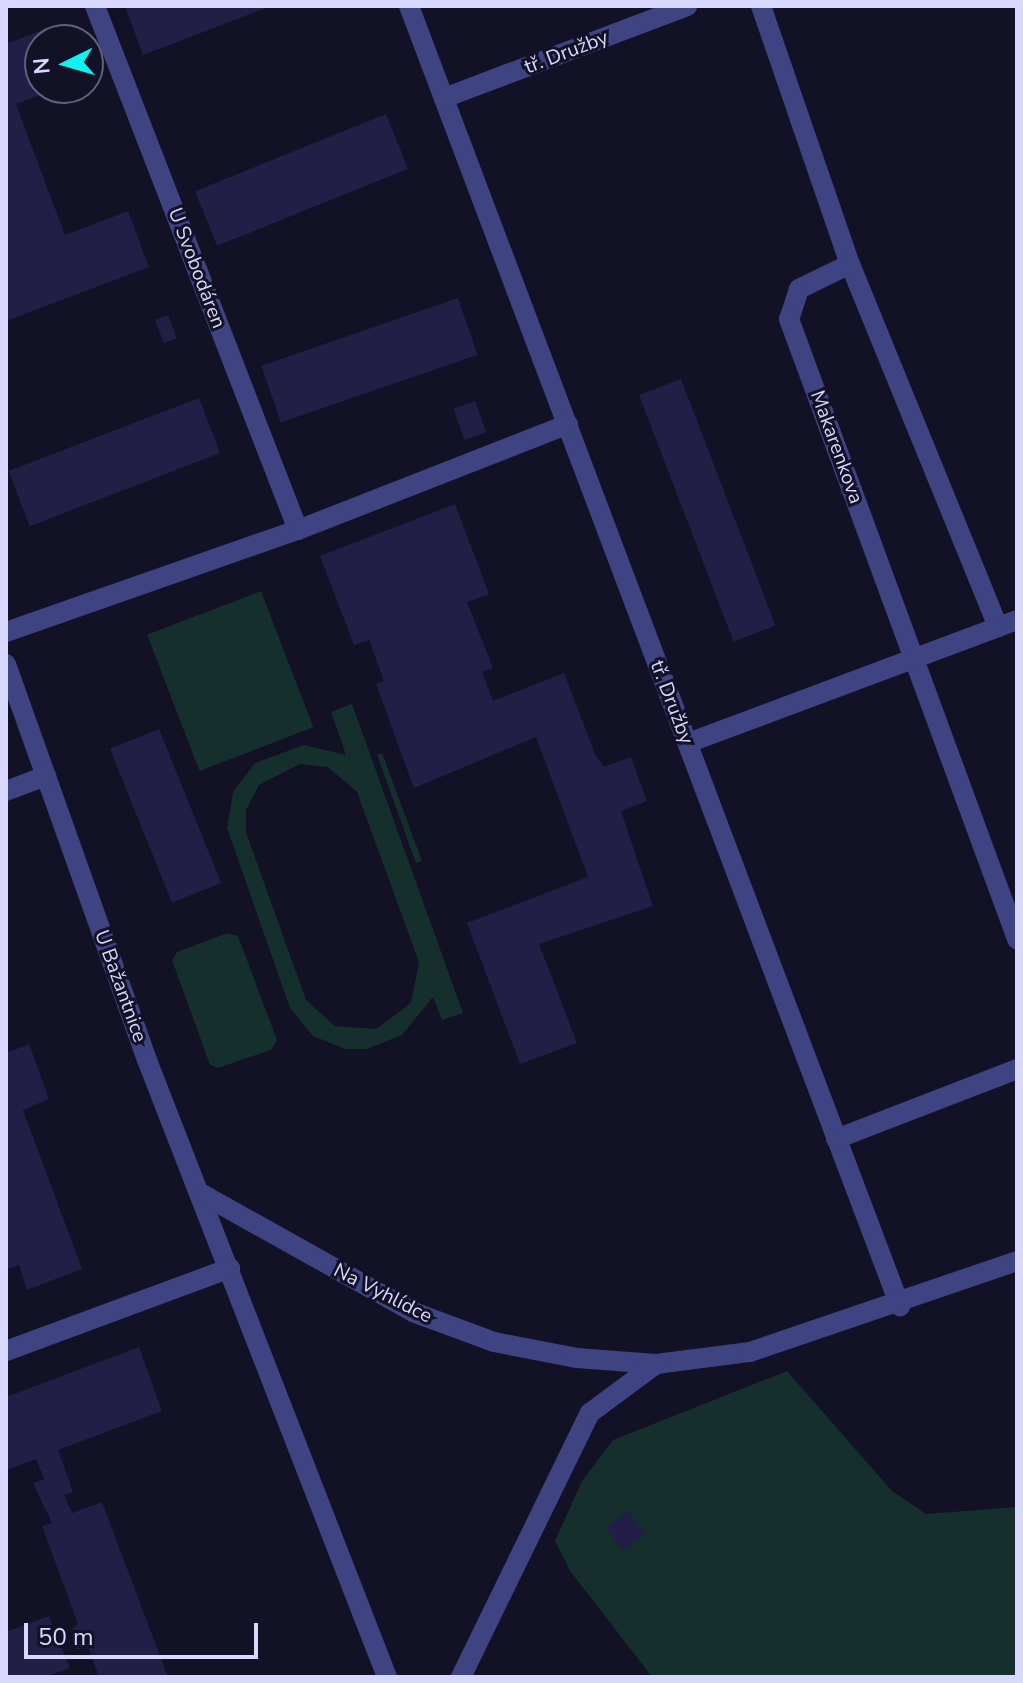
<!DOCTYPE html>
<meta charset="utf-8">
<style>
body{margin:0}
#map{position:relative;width:1023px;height:1683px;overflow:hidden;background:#121126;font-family:"Nunito Sans",sans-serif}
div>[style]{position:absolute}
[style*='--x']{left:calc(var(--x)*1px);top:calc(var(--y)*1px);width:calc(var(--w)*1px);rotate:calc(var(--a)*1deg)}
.green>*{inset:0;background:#142f2c;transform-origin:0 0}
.building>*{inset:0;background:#221e46;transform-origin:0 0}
.minor>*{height:20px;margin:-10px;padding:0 10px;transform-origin:10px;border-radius:10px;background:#3e4382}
span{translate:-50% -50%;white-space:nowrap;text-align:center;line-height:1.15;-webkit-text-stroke:6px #121126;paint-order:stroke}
.street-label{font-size:20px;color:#d8d7fd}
.frame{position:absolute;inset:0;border:8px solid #d8d7fd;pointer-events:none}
.north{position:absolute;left:24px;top:24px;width:80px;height:80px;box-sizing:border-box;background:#121126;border:2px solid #61607c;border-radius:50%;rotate:265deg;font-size:22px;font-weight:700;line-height:32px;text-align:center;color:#d8d7fd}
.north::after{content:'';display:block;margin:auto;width:28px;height:36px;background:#0ef2f1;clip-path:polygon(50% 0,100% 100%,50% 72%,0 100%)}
.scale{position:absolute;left:24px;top:1623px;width:234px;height:36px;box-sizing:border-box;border:4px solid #d8d7fd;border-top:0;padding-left:10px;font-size:24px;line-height:28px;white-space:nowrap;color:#d8d7fd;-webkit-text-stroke:6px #121126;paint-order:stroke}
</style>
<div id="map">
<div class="green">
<div style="left:261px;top:591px;width:146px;height:122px;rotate:69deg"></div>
<div style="clip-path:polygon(evenodd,352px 704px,463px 1013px,442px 1020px,433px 997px,402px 1035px,367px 1049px,345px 1049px,313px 1036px,290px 1008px,227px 828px,233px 792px,255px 763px,304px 745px,346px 755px,331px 712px,352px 704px,300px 764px,328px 767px,357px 792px,419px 962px,411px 1003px,376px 1029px,335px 1026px,306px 1000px,246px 832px,246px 810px,259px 785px,300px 764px)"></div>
<div style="clip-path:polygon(382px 753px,422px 861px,416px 863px,377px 755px)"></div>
<div style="clip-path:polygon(227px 933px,238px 936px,277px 1040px,271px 1050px,218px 1068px,210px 1065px,172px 960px,177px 952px)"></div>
<div style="clip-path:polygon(787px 1371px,892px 1491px,926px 1514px,1017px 1507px,1017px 1677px,652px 1677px,571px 1572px,555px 1541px,582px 1481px,613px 1440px)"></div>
</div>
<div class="building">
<div style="clip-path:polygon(125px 6px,271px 6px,143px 55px)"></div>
<div style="clip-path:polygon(58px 24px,64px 40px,40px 40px,40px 88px,58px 88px,16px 104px,65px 235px,128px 211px,149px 267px,6px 321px,6px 44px)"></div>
<div style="left:386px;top:114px;width:59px;height:206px;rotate:68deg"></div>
<div style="left:458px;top:298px;width:60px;height:208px;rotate:71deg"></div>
<div style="left:168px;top:315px;width:25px;height:14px;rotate:69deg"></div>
<div style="left:681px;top:379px;width:264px;height:45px;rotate:69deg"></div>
<div style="left:199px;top:398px;width:59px;height:204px;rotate:69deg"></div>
<div style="left:475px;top:401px;width:33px;height:23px;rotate:70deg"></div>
<div style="clip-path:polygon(455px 504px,489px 594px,467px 602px,493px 668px,482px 672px,493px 701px,564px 673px,595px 754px,604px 767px,631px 757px,647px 801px,621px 811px,653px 906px,539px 944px,577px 1043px,520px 1064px,467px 923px,588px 877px,536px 737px,414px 788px,376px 684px,384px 681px,369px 640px,354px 645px,320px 556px)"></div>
<div style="left:159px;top:729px;width:166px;height:53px;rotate:68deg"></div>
<div style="clip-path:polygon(29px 1044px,49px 1099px,23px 1110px,82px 1269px,27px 1290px,19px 1265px,6px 1269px,6px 1053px)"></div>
<div style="clip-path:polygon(139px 1347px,162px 1411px,58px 1450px,73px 1492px,64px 1495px,72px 1513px,102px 1502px,168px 1677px,99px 1677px,88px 1646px,77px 1650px,71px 1630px,78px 1624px,42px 1526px,52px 1523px,33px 1483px,44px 1479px,36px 1459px,6px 1470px,6px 1397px)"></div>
<div style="left:628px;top:1511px;width:29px;height:28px;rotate:54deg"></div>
<div style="clip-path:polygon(49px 1616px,70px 1668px,44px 1677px,6px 1677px,6px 1632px)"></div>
</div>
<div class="minor">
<div style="--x:95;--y:6;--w:562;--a:68.82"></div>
<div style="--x:409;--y:6;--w:1390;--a:69.31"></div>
<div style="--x:761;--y:6;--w:273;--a:71"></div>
<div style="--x:850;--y:264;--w:392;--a:67.8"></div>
<div style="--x:998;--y:627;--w:20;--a:-20"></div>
<div style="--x:444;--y:98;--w:260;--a:-20.7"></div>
<div style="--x:850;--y:264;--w:57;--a:153.9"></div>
<div style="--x:799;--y:289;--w:32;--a:108"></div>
<div style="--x:789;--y:319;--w:661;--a:69.81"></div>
<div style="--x:6;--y:632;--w:309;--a:-19.3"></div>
<div style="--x:298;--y:530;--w:290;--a:-21.4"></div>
<div style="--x:6;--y:664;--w:420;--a:70.4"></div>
<div style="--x:147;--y:1060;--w:662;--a:68.75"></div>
<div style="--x:688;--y:743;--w:331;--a:-20.5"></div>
<div style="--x:6;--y:791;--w:43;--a:-20.6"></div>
<div style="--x:836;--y:1139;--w:194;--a:-21.1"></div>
<div style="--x:202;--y:1194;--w:242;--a:29.2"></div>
<div style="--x:413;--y:1312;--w:86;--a:20.3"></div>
<div style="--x:494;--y:1342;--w:85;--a:10.9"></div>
<div style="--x:577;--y:1358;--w:79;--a:4.3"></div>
<div style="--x:656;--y:1364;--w:95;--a:-7.3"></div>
<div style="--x:750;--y:1352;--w:282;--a:-18.8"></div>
<div style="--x:6;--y:1351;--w:239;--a:-20.3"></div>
<div style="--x:461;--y:1677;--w:294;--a:-64"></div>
<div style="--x:590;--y:1413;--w:82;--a:-36.6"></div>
</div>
<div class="street-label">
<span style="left:566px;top:52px;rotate:-21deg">tř. Družby</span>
<span style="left:197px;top:268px;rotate:69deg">U Svobodáren</span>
<span style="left:837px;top:447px;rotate:70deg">Makarenkova</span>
<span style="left:672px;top:702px;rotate:69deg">tř. Družby</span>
<span style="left:121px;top:986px;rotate:70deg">U Bažantnice</span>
<span style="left:383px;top:1293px;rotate:27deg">Na Vyhlídce</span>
</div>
<div class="frame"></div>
<div class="north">N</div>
<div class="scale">50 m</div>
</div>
